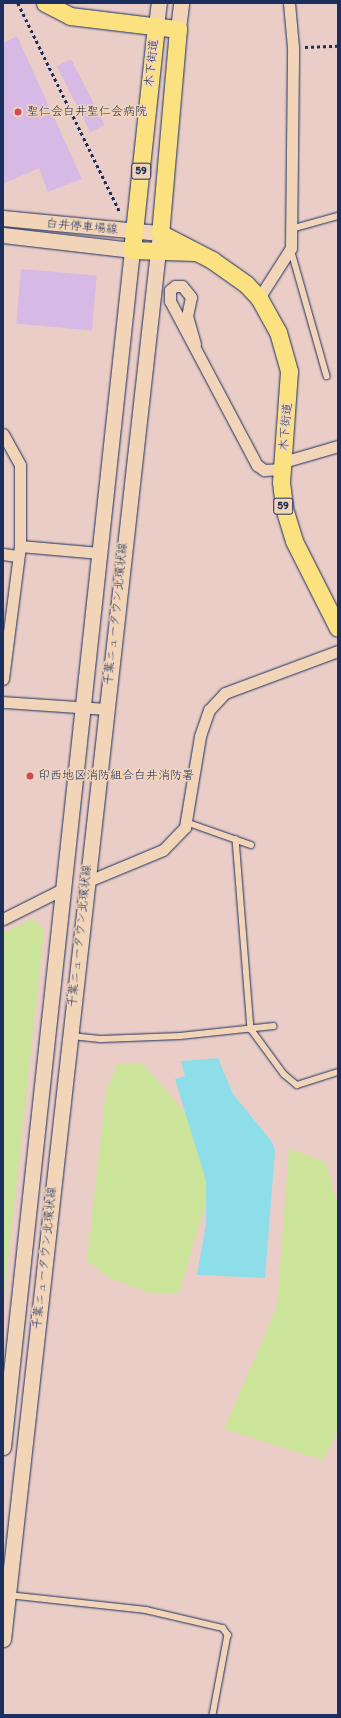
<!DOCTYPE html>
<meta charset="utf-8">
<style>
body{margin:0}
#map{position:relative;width:341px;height:1718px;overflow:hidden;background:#eacdc6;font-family:Itim,"Klee One",sans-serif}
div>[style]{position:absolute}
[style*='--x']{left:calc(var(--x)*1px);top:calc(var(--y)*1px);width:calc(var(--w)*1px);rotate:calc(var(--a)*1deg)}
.green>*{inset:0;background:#cce499}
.water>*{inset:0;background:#8edeea}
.building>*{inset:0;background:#d7b9e5;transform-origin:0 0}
.path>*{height:2.5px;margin-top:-1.25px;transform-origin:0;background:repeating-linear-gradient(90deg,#1b2f5e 0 3px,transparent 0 6px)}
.roads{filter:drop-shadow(0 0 1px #1b2f5e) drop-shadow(0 0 1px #1b2f5e)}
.lane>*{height:5.5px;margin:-2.75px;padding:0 2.75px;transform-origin:2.75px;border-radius:2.75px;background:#f2d5b9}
.street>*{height:11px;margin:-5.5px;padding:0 5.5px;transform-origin:5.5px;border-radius:5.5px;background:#f2d5b9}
.secondary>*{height:15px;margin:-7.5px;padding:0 7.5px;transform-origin:7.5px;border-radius:7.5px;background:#f2d5b9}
.primary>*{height:17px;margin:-8.5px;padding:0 8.5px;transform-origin:8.5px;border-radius:8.5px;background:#fbe180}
.dots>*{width:11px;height:11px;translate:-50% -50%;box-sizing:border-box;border:2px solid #f2d5b9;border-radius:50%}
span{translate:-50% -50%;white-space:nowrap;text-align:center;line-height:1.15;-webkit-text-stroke:3px #f2d5b9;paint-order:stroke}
.shield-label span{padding:1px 3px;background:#f2d5b9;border:1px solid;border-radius:3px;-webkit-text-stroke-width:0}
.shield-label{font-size:11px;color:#1b2f5e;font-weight:700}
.street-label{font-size:12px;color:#1b2f5e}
.poi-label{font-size:12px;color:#1b2f5e}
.left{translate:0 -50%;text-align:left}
.frame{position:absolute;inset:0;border:4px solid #1b2f5e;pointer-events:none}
</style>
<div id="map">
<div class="green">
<div style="clip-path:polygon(32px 919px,44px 929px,3px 1307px,3px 933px)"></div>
<div style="clip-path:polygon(118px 1064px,143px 1064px,185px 1112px,216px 1168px,179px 1293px,149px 1293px,108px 1277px,87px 1260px,106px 1091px)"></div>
<div style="clip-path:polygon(289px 1148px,326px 1163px,338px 1206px,338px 1430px,323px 1460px,224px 1429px,277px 1306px)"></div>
</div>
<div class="water">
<div style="clip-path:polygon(218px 1058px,233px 1094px,272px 1142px,275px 1151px,265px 1278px,197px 1275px,206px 1224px,206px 1181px,175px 1079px,185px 1076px,181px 1061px)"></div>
</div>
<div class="building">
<div style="clip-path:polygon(17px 36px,82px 179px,48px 192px,39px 168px,3px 184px,3px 43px)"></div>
<div style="left:71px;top:59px;width:74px;height:16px;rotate:63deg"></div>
<div style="left:21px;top:269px;width:76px;height:55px;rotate:5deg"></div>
</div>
<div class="path">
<div style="--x:18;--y:3;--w:233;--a:64"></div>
<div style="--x:305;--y:47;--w:33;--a:-2"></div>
</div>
<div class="roads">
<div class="lane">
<div style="--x:291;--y:229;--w:49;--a:-15.5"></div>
<div style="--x:291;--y:249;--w:132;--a:74.2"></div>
<div style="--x:186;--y:822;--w:69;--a:19.5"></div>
<div style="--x:236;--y:839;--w:191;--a:85.5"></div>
<div style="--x:251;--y:1029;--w:56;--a:53.7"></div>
<div style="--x:284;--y:1074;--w:17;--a:40"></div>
<div style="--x:297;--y:1085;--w:43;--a:-17.6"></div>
<div style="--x:72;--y:1036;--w:30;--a:6"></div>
<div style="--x:102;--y:1039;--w:78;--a:-2.2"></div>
<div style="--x:180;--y:1036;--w:94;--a:-6.1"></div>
<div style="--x:8;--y:1595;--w:139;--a:6.2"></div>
<div style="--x:146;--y:1610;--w:79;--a:13.2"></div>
<div style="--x:223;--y:1628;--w:9;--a:54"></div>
<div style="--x:228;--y:1635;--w:81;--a:100.6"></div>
</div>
<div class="street">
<div style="--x:259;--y:298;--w:59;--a:-57.4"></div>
<div style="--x:291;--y:248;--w:201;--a:-89.4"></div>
<div style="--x:293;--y:47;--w:44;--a:-95.2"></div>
<div style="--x:195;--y:344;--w:29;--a:-106"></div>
<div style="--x:187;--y:316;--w:19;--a:-78"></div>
<div style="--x:191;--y:297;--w:14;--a:-129"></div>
<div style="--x:182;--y:286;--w:7;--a:180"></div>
<div style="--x:175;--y:286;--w:6;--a:141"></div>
<div style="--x:170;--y:290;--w:11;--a:90"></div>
<div style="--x:170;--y:301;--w:186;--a:62.1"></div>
<div style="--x:257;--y:465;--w:9;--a:36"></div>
<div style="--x:264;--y:470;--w:19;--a:-3"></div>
<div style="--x:3;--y:434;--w:35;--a:61"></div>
<div style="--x:20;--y:465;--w:81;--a:90"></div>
<div style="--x:20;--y:546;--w:134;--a:97.3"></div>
<div style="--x:283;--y:462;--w:57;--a:-16.2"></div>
<div style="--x:20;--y:546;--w:80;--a:5"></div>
<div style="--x:3;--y:554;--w:14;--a:8"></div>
<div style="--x:3;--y:702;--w:102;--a:3.9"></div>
<div style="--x:86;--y:882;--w:83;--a:-22.6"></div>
<div style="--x:163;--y:850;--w:32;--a:-46"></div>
<div style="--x:185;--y:827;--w:92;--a:-80.6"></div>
<div style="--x:200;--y:736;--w:28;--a:-71"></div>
<div style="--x:209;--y:710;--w:23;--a:-47"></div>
<div style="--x:225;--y:693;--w:121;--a:-20.4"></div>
<div style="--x:3;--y:919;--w:67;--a:-26.6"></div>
</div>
<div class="secondary">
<div style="--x:156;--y:26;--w:23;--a:-83"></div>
<div style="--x:178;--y:29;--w:26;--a:-83"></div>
<div style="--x:3;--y:218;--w:158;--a:5.5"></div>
<div style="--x:160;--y:233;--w:1415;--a:96.37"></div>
<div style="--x:3;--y:235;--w:130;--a:6.6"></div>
<div style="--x:132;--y:250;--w:1204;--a:96.15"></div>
</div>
<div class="primary">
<div style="--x:45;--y:3;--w:28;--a:27"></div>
<div style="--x:70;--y:16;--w:109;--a:6.9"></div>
<div style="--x:178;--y:29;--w:205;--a:95"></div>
<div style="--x:160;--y:233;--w:59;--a:27.4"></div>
<div style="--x:212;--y:260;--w:42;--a:35.2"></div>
<div style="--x:246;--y:284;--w:19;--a:47"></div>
<div style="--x:259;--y:298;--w:39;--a:61"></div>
<div style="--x:278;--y:332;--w:41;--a:74.2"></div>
<div style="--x:289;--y:371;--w:111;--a:94.1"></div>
<div style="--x:281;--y:482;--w:26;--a:83"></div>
<div style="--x:284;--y:508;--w:34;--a:73"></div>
<div style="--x:294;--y:541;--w:97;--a:63.2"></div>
<div style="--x:156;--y:26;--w:225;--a:96.1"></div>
<div style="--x:132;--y:250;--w:63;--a:1.8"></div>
</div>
</div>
<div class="dots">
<div style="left:18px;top:112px;background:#d1495b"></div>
<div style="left:30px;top:776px;background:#d1495b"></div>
</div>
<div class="shield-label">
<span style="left:141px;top:171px">59</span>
<span style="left:283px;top:506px">59</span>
</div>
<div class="street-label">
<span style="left:152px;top:63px;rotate:-84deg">木下街道</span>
<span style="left:82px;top:227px;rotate:5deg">白井停車場線</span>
<span style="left:286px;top:427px;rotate:-85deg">木下街道</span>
<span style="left:116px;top:614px;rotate:-84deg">千葉ニュータウン北環状線</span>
<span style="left:80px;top:936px;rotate:-84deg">千葉ニュータウン北環状線</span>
<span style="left:45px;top:1258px;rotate:-84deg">千葉ニュータウン北環状線</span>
</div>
<div class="poi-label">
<span class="left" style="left:27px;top:112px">聖仁会白井聖仁会病院</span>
<span class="left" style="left:38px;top:776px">印西地区消防組合白井消防署</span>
</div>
<div class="frame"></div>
</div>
